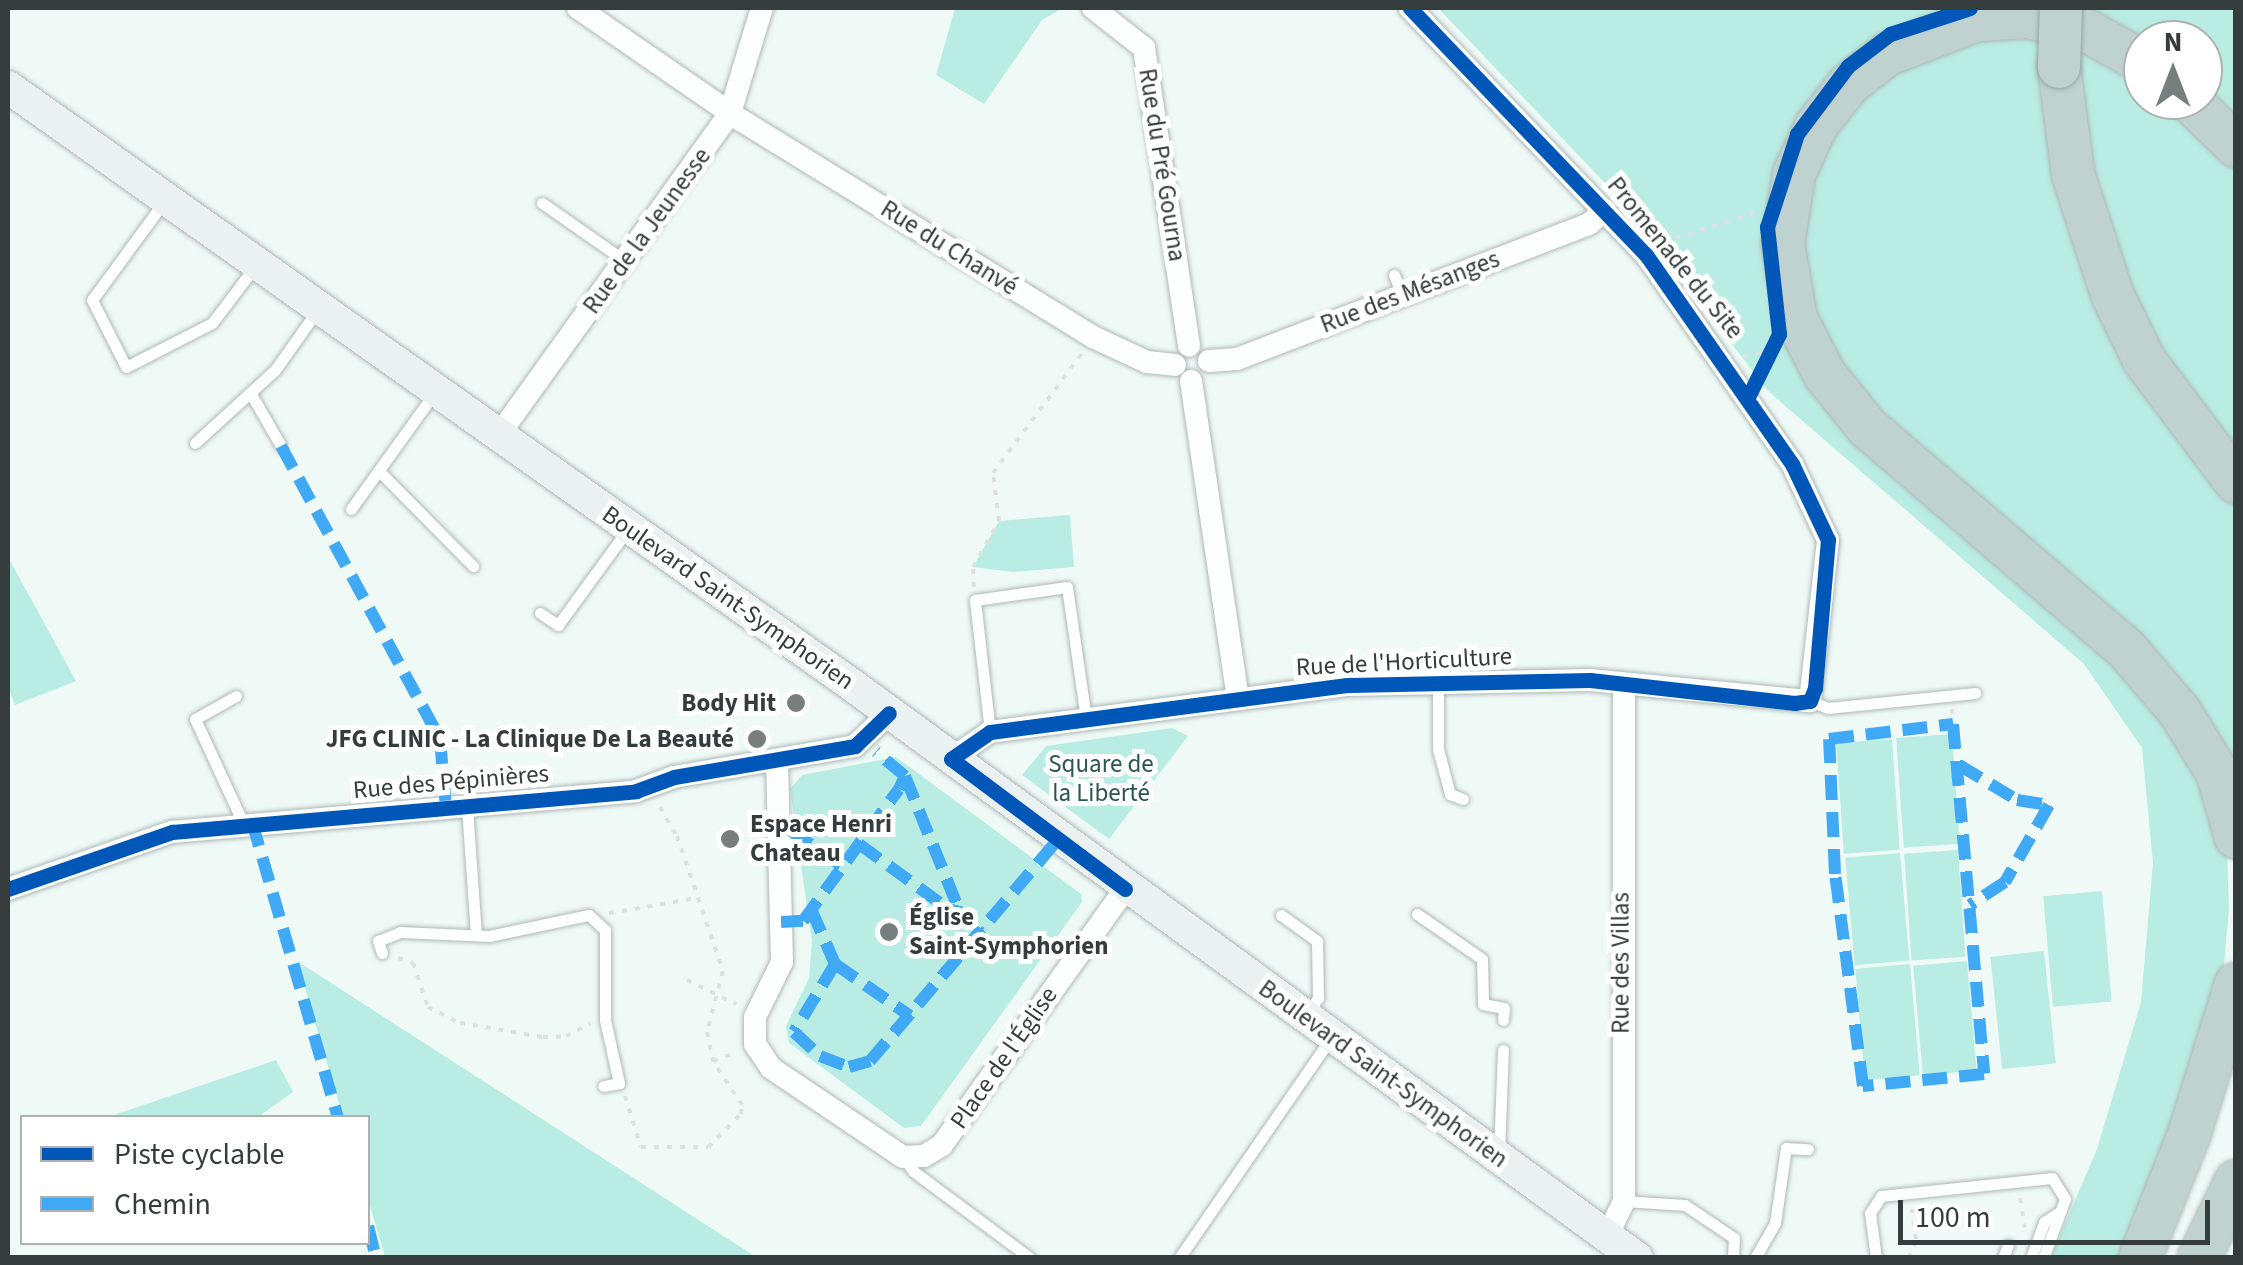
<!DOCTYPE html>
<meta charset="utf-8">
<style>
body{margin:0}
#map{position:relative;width:2243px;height:1265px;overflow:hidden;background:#effaf7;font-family:"Source Sans 3",sans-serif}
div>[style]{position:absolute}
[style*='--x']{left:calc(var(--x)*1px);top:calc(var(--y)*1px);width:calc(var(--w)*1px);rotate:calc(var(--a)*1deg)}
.green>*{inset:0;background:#b9ede3;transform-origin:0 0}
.path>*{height:4px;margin-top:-2px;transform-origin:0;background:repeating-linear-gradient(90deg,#dde1e0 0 5px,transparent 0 13px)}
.roads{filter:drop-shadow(0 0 2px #afb8b6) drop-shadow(0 0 2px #afb8b6)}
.service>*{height:11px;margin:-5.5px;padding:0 5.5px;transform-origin:5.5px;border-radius:5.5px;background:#fdfefe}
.minor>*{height:22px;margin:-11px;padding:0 11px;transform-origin:11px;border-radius:11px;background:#fdfefe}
.secondary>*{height:32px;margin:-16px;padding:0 16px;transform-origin:16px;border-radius:16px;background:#ebf1f0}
.motorway>*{height:42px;margin:-21px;padding:0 21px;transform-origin:21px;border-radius:21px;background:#c0d2d0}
.bridges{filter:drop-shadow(0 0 2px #92a9a5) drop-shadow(0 0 2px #92a9a5)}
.motorway-bridge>*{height:42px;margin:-21px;padding:0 21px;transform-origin:21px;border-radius:21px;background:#c0d2d0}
.quiet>*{height:12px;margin-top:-6px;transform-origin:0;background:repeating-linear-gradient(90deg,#3fa9f5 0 25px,transparent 0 37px)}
.cycleway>*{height:15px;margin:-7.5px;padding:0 7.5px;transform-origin:7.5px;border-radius:7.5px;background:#0057b8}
.dots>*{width:28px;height:28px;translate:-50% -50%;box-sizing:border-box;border:5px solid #fff;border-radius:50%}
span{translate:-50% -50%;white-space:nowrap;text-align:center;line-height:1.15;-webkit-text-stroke:10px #fff;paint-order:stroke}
.street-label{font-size:25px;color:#353d3c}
.poi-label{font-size:25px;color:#353d3c;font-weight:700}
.right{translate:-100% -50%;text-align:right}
.left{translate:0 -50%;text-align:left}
.park-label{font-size:25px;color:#2a574f}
.frame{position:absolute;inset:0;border:10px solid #353d3c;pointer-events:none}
.legend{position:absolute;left:20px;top:1115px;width:350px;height:130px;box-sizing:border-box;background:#fff;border:2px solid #aeb1b1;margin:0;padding:12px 18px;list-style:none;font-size:30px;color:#353d3c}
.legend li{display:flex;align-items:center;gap:20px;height:50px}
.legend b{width:50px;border:2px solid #aeb1b1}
.north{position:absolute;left:2123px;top:20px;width:100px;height:100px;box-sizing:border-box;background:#fff;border:2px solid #aeb1b1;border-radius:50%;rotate:0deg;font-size:28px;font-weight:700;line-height:40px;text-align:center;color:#353d3c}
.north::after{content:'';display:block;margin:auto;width:35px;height:45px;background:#767f7d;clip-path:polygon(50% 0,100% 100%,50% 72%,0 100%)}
.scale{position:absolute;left:1898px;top:1200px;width:312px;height:45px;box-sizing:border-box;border:5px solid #353d3c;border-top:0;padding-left:12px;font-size:30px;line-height:35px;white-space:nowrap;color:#353d3c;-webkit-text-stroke:8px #fff;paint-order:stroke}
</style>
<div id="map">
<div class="green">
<div style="clip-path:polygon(955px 8px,1063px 8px,1042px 20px,984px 104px,936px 75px)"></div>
<div style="clip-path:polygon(evenodd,1438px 8px,2235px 8px,2235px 794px,2190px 744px,2227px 847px,2229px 908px,2221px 998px,2125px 1257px,2051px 1257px,2097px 1149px,2141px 1002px,2153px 863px,2142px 748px,2084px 664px,1768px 391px,1622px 201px,1438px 8px,2143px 40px,2203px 40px,2203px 100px,2143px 100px,2143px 40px)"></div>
<div style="clip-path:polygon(1070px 515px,1074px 567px,1013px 572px,973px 567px,999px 521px)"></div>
<div style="clip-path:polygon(8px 557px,76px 681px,15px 705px,8px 687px)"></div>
<div style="clip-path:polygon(1172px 728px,1188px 736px,1109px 839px,1022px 775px,1046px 746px)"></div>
<div style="left:1952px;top:734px;width:110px;height:56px;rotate:86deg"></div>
<div style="left:1892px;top:739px;width:111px;height:56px;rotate:86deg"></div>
<div style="clip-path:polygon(896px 757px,1081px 894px,1082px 902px,921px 1126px,904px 1128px,789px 1043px,786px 1026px,809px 978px,812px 941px,790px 789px,802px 775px)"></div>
<div style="left:1958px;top:850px;width:107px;height:54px;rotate:86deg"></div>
<div style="left:1900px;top:853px;width:108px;height:55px;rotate:85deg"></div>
<div style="left:2102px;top:891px;width:111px;height:59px;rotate:85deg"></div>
<div style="left:2044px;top:951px;width:113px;height:54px;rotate:84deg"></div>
<div style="clip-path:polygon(297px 961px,756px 1257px,385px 1257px,368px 1199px,368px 1118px,343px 1117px)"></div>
<div style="left:1967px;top:961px;width:110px;height:54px;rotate:85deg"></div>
<div style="left:1910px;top:964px;width:112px;height:55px;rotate:85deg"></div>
<div style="clip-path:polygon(276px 1060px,293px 1092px,258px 1117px,108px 1117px)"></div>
</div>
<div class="path">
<div style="--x:1663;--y:242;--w:99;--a:-17.7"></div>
<div style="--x:1743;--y:356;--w:25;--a:-9"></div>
<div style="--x:1760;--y:381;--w:40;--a:-69.8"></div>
<div style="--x:974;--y:587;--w:20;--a:-93"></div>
<div style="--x:973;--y:567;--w:53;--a:-60.5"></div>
<div style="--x:999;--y:521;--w:48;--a:-97.1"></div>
<div style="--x:993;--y:473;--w:149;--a:-53.4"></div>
<div style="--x:1952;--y:709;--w:15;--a:86"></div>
<div style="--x:660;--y:807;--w:34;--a:60"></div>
<div style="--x:677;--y:836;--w:143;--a:71.2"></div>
<div style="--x:723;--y:971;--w:63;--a:104.7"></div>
<div style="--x:707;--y:1032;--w:30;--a:78"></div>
<div style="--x:609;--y:913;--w:90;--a:-9.6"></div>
<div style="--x:398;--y:958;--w:16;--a:18"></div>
<div style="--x:413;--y:963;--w:46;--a:71.2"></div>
<div style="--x:428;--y:1007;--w:36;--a:27"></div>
<div style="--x:460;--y:1023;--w:84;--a:9.6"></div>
<div style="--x:543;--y:1037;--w:23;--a:-2"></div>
<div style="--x:566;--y:1036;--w:27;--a:-27"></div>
<div style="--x:687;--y:980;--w:55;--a:26.1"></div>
<div style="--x:625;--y:1096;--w:53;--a:72.6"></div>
<div style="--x:641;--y:1147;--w:67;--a:0"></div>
<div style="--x:708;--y:1147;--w:47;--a:-45"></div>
<div style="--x:741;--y:1114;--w:9;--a:-84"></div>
<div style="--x:742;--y:1105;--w:53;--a:-123.4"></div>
<div style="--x:713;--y:1061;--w:25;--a:-21"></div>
<div style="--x:2020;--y:1198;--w:30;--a:81"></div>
<div style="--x:1909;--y:1258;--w:20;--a:-70"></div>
<div style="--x:1916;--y:1239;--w:30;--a:-98"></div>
</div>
<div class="roads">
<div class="service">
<div style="--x:163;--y:203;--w:120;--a:126.2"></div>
<div style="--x:92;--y:300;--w:75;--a:63.1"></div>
<div style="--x:126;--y:367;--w:97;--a:-27.1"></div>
<div style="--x:212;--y:323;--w:74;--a:-52.7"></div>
<div style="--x:542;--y:203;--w:101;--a:34.9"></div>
<div style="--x:1394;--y:275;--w:22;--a:68"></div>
<div style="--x:251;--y:394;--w:60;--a:60"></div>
<div style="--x:195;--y:443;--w:108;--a:-42.4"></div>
<div style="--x:275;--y:370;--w:71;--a:-54.7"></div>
<div style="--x:379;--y:471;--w:134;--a:45.3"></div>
<div style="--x:351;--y:509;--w:140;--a:-54.3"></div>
<div style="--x:540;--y:613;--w:22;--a:34"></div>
<div style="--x:558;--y:625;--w:119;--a:-53.9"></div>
<div style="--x:1438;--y:684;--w:65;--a:90"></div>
<div style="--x:1438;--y:749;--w:47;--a:75.1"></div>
<div style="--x:1450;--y:794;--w:14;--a:21"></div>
<div style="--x:236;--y:696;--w:47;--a:150.7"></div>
<div style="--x:195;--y:719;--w:115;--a:65.2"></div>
<div style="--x:1810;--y:701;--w:19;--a:21"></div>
<div style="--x:1828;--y:708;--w:148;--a:-5.8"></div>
<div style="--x:990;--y:732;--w:133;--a:-96.5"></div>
<div style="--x:975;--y:600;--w:93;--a:-8"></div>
<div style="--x:1067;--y:587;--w:133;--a:81.8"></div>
<div style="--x:467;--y:807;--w:128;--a:86"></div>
<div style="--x:1417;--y:914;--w:79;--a:34.7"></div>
<div style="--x:1482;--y:959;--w:45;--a:88.7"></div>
<div style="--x:1483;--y:1004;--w:21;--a:11"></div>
<div style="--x:1504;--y:1008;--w:12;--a:95"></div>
<div style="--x:1281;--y:915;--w:44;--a:35.8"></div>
<div style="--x:1317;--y:941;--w:57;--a:89"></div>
<div style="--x:1318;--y:998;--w:19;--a:126"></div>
<div style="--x:382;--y:953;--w:13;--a:-108"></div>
<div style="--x:378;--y:941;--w:24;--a:-22"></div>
<div style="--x:400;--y:932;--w:89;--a:2.6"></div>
<div style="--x:489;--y:936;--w:102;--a:-11.9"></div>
<div style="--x:589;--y:915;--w:22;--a:43"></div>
<div style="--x:605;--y:930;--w:90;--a:90"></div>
<div style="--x:605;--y:1020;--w:65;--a:77.5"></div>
<div style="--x:619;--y:1083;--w:16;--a:169"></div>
<div style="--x:1499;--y:1153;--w:103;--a:-87.8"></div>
<div style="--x:903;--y:1157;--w:17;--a:54"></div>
<div style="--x:913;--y:1171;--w:146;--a:36.6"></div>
<div style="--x:1624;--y:1201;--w:61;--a:3.8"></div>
<div style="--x:1685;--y:1205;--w:59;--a:34"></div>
<div style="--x:1734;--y:1238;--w:20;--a:93"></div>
<div style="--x:1179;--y:1258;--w:266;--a:-55.4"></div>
<div style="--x:1755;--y:1258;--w:40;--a:-60.3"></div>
<div style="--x:1775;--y:1223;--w:76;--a:-81.7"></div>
<div style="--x:1786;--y:1148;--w:22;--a:3"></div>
<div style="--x:1876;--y:1258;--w:45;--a:-97.6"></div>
<div style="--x:1870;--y:1213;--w:20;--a:-57"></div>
<div style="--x:1881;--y:1196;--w:172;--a:-6"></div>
<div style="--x:2052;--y:1178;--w:25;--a:58"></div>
<div style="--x:2065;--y:1199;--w:63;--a:110.4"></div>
<div style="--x:2003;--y:1258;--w:14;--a:-69"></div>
<div style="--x:2031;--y:1258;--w:38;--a:-70"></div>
<div style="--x:2044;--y:1222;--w:20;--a:-33"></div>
</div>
<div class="minor">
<div style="--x:578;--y:8;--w:199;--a:34.6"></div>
<div style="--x:742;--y:121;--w:412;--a:31.6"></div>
<div style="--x:1093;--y:337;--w:60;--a:24.8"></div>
<div style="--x:1147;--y:362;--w:28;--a:6"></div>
<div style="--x:1093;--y:8;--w:65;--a:38.1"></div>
<div style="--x:1144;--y:48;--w:301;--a:81.4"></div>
<div style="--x:1209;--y:361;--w:28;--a:-4"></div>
<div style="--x:1237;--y:359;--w:377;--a:-21"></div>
<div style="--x:1589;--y:224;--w:21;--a:-41"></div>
<div style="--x:1191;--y:381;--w:321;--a:81.6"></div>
<div style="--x:498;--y:436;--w:398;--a:-54.3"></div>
<div style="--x:730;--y:113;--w:110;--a:-73.1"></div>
<div style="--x:951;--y:759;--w:47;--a:-34.7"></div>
<div style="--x:990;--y:732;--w:362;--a:-7.5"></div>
<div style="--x:1349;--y:685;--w:241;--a:-1.2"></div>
<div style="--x:1590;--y:680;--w:221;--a:5.5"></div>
<div style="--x:1810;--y:701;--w:162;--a:-83.6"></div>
<div style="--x:1828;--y:540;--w:84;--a:-115.3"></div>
<div style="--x:1792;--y:464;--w:255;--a:-124.9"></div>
<div style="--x:1646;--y:255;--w:342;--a:-133.7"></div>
<div style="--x:777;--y:760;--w:202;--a:88.6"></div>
<div style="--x:782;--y:962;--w:61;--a:116.1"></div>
<div style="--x:755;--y:1017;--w:27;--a:90"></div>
<div style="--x:755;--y:1044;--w:29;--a:56"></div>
<div style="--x:771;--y:1068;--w:159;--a:34"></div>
<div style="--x:903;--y:1157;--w:21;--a:-3"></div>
<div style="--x:924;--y:1156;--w:21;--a:-31"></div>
<div style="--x:942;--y:1145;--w:315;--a:-54.4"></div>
<div style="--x:8;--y:889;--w:174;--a:-19.2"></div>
<div style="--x:172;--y:832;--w:466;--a:-5"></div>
<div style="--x:636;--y:791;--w:40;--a:-20.2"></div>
<div style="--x:674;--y:777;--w:184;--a:-9.7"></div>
<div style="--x:855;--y:746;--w:47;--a:-44.1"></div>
<div style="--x:1607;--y:1236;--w:39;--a:-64"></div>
<div style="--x:1624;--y:1201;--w:516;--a:-90"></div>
</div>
<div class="secondary">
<div style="--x:8;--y:87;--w:1034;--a:35.32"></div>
<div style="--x:852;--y:685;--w:972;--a:36.13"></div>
</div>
<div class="motorway">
<div style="--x:2143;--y:62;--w:62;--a:-150.9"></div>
<div style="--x:2089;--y:32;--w:63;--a:-166.2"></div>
<div style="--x:2028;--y:17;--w:51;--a:176.6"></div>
<div style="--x:1977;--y:20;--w:97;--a:159"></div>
<div style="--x:1886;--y:55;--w:47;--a:141.9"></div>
<div style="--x:1849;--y:84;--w:53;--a:128.2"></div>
<div style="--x:1816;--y:126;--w:53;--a:114.6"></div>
<div style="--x:1794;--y:174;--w:71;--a:98.9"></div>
<div style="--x:1783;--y:244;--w:76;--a:80.2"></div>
<div style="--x:1796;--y:319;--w:63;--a:62.6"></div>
<div style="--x:1825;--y:375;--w:67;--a:51.1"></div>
<div style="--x:1867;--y:427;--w:344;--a:40.6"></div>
<div style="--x:2128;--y:651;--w:80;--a:49.6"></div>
<div style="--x:2180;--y:712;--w:73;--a:58.5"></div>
<div style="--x:2218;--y:774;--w:66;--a:74.1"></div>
<div style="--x:2059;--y:67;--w:108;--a:82.5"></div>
<div style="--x:2073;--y:174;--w:126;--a:72"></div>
<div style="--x:2112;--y:294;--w:73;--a:64.1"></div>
<div style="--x:2144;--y:360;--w:153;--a:53"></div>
<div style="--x:2189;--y:100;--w:66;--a:44.4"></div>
<div style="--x:2140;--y:1258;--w:132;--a:-68.3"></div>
<div style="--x:2189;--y:1135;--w:158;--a:-72.7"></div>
<div style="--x:2199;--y:1258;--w:85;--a:-64.3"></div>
</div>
</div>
<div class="bridges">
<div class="motorway-bridge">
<div style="--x:2059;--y:67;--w:59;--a:-88.1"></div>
</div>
</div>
<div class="quiet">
<div style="--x:281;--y:446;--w:333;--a:61.5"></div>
<div style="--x:440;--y:739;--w:69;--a:85"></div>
<div style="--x:1953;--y:724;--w:351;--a:84.9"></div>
<div style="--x:1984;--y:1074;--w:122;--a:174.3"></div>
<div style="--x:1863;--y:1086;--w:214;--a:-97.5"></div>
<div style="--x:1835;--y:874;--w:135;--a:-92.5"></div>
<div style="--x:1829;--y:739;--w:125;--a:-6.9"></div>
<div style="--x:1959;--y:765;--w:68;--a:31.1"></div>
<div style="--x:2017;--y:800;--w:32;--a:9"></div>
<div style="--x:2049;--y:805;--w:89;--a:119.7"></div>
<div style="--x:2005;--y:882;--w:42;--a:146.7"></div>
<div style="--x:905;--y:776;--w:139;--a:68"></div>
<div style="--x:957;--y:905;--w:9;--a:103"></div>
<div style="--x:252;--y:822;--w:308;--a:73.8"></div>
<div style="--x:780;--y:830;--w:10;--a:0"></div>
<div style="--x:790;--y:830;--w:63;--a:34.7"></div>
<div style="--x:859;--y:844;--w:151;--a:36.1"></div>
<div style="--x:811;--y:909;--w:60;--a:66.4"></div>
<div style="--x:835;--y:964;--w:79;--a:121.1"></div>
<div style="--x:794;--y:1032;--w:35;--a:43"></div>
<div style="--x:820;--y:1056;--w:31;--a:21"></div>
<div style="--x:849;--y:1067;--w:22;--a:-16"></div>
<div style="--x:870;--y:1061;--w:291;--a:-49.7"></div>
<div style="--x:781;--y:922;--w:22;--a:-3"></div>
<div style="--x:803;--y:921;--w:163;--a:-54"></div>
<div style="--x:899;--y:789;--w:14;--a:-65"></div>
<div style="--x:905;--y:776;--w:38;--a:-140"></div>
<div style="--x:835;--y:964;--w:91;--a:34.7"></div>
<div style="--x:368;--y:1226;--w:33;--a:76"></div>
</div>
<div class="cycleway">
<div style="--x:1749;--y:395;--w:68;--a:-63.8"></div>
<div style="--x:1779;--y:334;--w:108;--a:-96.4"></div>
<div style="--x:1767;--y:227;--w:98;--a:-72.1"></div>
<div style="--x:1797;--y:134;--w:85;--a:-53.1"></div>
<div style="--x:1848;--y:66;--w:53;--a:-37.3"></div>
<div style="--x:1890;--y:34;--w:84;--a:-18"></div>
<div style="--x:8;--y:889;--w:174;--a:-19.2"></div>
<div style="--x:172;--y:832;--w:466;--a:-5"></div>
<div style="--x:636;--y:791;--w:40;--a:-20.2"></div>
<div style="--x:674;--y:777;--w:184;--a:-9.7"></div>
<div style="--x:855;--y:746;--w:47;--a:-44.1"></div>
<div style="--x:1125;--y:889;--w:217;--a:-143.2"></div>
<div style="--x:951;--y:759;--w:47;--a:-34.7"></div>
<div style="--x:990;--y:732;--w:362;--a:-7.5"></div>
<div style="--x:1349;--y:685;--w:241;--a:-1.2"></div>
<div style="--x:1590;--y:680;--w:206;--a:6.4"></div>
<div style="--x:1795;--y:703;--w:15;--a:-8"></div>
<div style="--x:1810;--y:701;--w:14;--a:-69"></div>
<div style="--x:1815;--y:688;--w:149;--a:-85"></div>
<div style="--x:1828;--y:540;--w:84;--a:-115.3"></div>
<div style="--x:1792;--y:464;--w:255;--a:-124.9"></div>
<div style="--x:1646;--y:255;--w:342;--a:-133.7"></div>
</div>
<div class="dots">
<div style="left:796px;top:703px;background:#767f7d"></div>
<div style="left:757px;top:739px;background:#767f7d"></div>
<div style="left:730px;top:839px;background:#767f7d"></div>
<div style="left:889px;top:932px;background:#767f7d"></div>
</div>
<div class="street-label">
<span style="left:1162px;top:165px;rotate:81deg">Rue du Pré Gourna</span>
<span style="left:647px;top:231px;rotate:-54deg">Rue de la Jeunesse</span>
<span style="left:949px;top:248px;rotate:32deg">Rue du Chanvé</span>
<span style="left:1675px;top:258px;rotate:51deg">Promenade du Site</span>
<span style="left:1410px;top:292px;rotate:-21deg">Rue des Mésanges</span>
<span style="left:728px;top:598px;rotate:35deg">Boulevard Saint-Symphorien</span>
<span style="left:1404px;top:662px;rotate:-3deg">Rue de l'Horticulture</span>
<span style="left:451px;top:782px;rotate:-5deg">Rue des Pépinières</span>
<span style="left:1621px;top:963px;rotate:-90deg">Rue des Villas</span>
<span style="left:1004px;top:1058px;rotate:-55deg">Place de l'Église</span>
<span style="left:1383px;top:1074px;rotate:36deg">Boulevard Saint-Symphorien</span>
</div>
<div class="poi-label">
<span class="right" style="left:776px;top:703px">Body Hit</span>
<span class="right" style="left:734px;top:739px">JFG CLINIC - La Clinique De La Beauté</span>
<span class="left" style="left:750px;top:839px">Espace Henri<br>Chateau</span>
<span class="left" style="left:909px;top:932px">Église<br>Saint-Symphorien</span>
</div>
<div class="park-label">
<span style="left:1101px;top:779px">Square de<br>la Liberté</span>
</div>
<div class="frame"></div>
<ul class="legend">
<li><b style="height:12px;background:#0057b8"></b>Piste cyclable</li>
<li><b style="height:12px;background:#3fa9f5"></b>Chemin</li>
</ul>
<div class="north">N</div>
<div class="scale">100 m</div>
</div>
